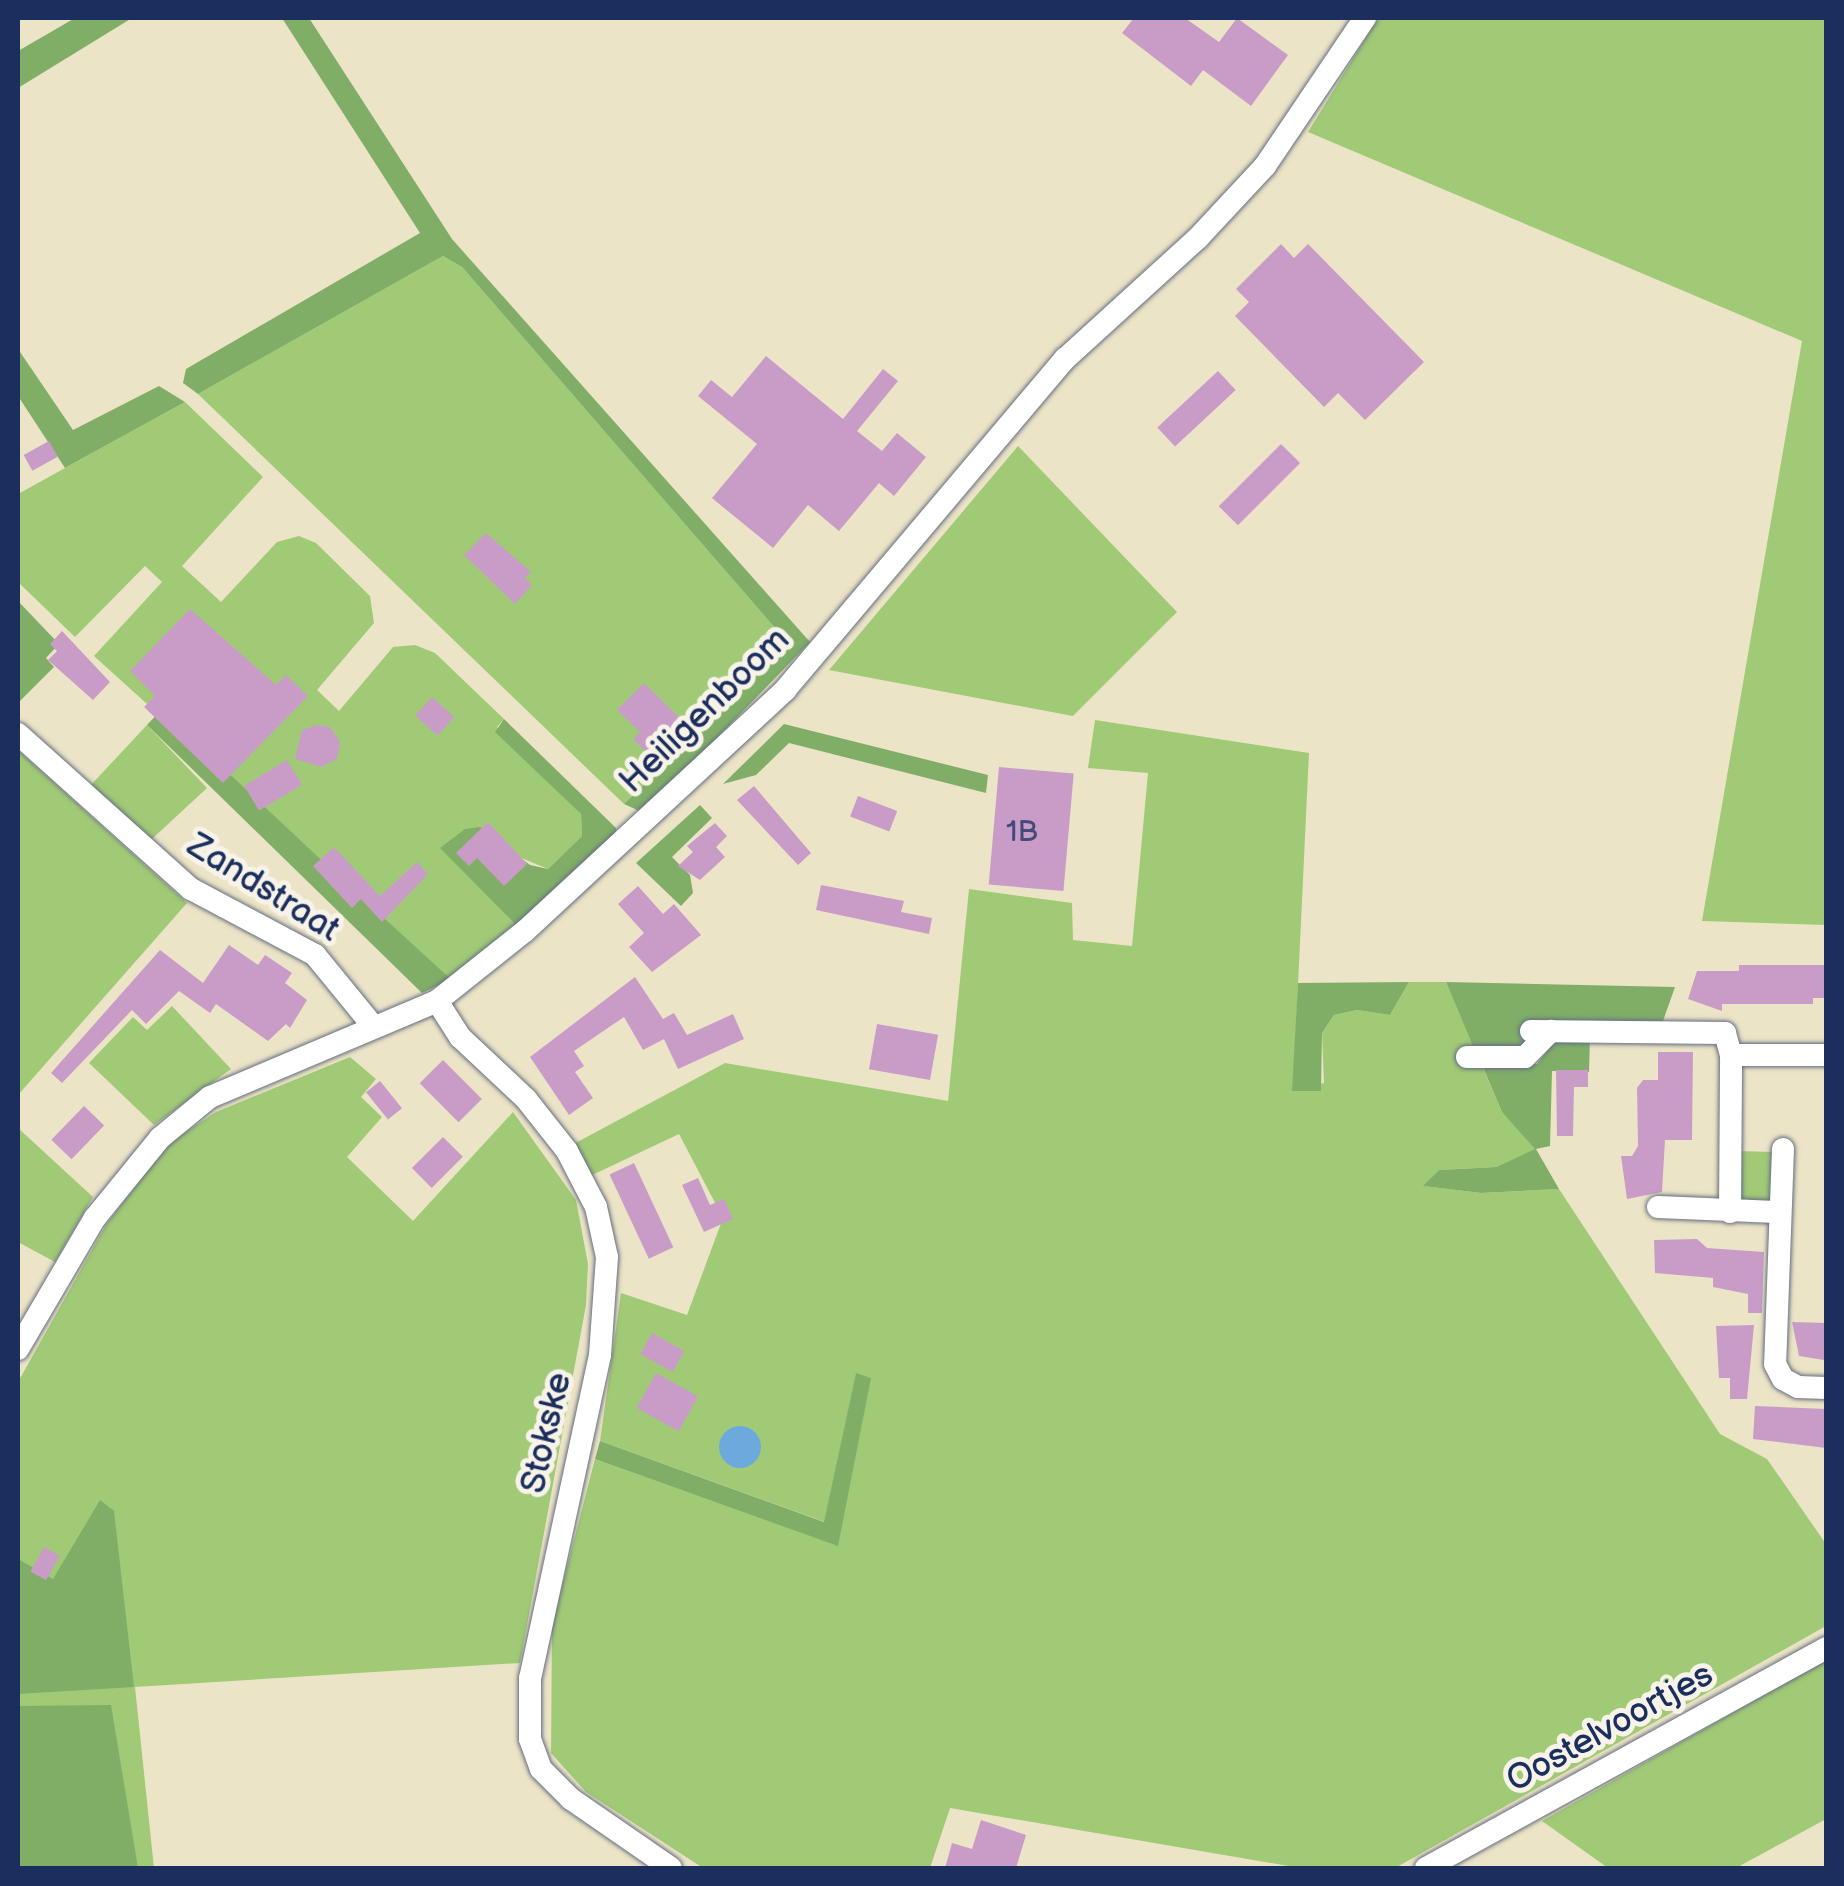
<!DOCTYPE html>
<style>
body{margin:0}
#map{position:relative;width:1844px;height:1886px;overflow:hidden;background:#ece4c6;font-family:"Balsamiq Sans",sans-serif}
div>[style]{position:absolute}
[style*='--x']{left:calc(var(--x)*1px);top:calc(var(--y)*1px);width:calc(var(--w)*1px);rotate:calc(var(--a)*1deg)}
.green>*{inset:0;background:#a1ca76}
.forest>*{inset:0;background:#80ae67}
.water>*{inset:0;background:#6ea9de}
.round{border-radius:50%}
.building>*{inset:0;background:#c99cc8;transform-origin:0 0}
.roads{filter:drop-shadow(0 0 2px #646e82) drop-shadow(0 0 2px #646e82)}
.minor>*{height:22px;margin:-11px;padding:0 11px;transform-origin:11px;border-radius:11px;background:#fff}
span{translate:-50% -50%;white-space:nowrap;text-align:center;line-height:1.15;-webkit-text-stroke:10px #f7f3e8;paint-order:stroke}
.number-label{font-size:30px;color:#464a78}
.number-label span{-webkit-text-stroke-width:0}
.street-label{font-size:35px;color:#1b2f5e}
.frame{position:absolute;inset:0;border:20px solid #1b2f5e;pointer-events:none}
</style>
<div id="map">
<div class="green">
<div style="clip-path:polygon(1378px 18px,1826px 18px,1826px 925px,1702px 921px,1802px 341px,1308px 132px)"></div>
<div style="clip-path:polygon(443px 256px,462px 267px,788px 643px,624px 804px,198px 394px)"></div>
<div style="clip-path:polygon(185px 402px,263px 477px,182px 566px,221px 602px,277px 542px,299px 536px,316px 543px,370px 596px,374px 623px,317px 690px,339px 711px,393px 647px,415px 645px,435px 653px,504px 719px,497px 727px,581px 814px,582px 836px,548px 869px,519px 857px,441px 848px,519px 928px,451px 979px,94px 656px,162px 582px,145px 566px,75px 637px,18px 582px,18px 494px)"></div>
<div style="clip-path:polygon(1018px 446px,1177px 612px,1073px 716px,829px 670px)"></div>
<div style="clip-path:polygon(1095px 720px,1309px 753px,1293px 1091px,1324px 1083px,1322px 1033px,1334px 1015px,1357px 1010px,1390px 1015px,1409px 982px,1446px 982px,1502px 1112px,1536px 1149px,1496px 1167px,1439px 1170px,1424px 1186px,1481px 1193px,1559px 1189px,1720px 1434px,1767px 1459px,1826px 1544px,1826px 1626px,1395px 1868px,1300px 1868px,950px 1808px,930px 1868px,703px 1868px,586px 1792px,551px 1753px,552px 1625px,595px 1459px,837px 1545px,856px 1374px,825px 1522px,600px 1441px,621px 1293px,687px 1315px,723px 1218px,679px 1134px,588px 1177px,568px 1147px,725px 1063px,948px 1101px,969px 889px,1072px 903px,1073px 940px,1132px 946px,1148px 773px,1088px 768px)"></div>
<div style="clip-path:polygon(147px 725px,207px 788px,152px 839px,89px 787px)"></div>
<div style="clip-path:polygon(18px 750px,187px 903px,18px 1095px)"></div>
<div style="clip-path:polygon(172px 1006px,231px 1069px,154px 1125px,89px 1063px,133px 1017px,147px 1030px)"></div>
<div style="clip-path:polygon(350px 1057px,376px 1079px,361px 1097px,382px 1117px,347px 1157px,413px 1221px,513px 1112px,576px 1200px,588px 1264px,586px 1305px,520px 1663px,135px 1687px,154px 1868px,18px 1868px,18px 1382px,106px 1225px,165px 1146px,216px 1112px)"></div>
<div style="clip-path:polygon(18px 1128px,93px 1197px,55px 1262px,18px 1242px)"></div>
<div style="clip-path:polygon(1737px 1151px,1775px 1152px,1776px 1193px,1769px 1205px,1737px 1199px)"></div>
<div style="clip-path:polygon(1826px 1660px,1826px 1819px,1736px 1868px,1608px 1868px,1542px 1821px)"></div>
</div>
<div class="forest">
<div style="clip-path:polygon(75px 18px,132px 18px,18px 88px,18px 51px)"></div>
<div style="clip-path:polygon(282px 18px,309px 18px,452px 239px,810px 642px,644px 813px,624px 804px,788px 643px,462px 267px,443px 256px,198px 394px,183px 383px,186px 369px,420px 233px)"></div>
<div style="clip-path:polygon(18px 349px,73px 430px,159px 386px,185px 402px,65px 468px,18px 396px)"></div>
<div style="clip-path:polygon(18px 601px,59px 644px,46px 658px,54px 667px,18px 703px)"></div>
<div style="clip-path:polygon(161px 710px,361px 897px,451px 979px,422px 993px,147px 725px)"></div>
<div style="clip-path:polygon(504px 719px,616px 828px,616px 837px,519px 928px,440px 848px,465px 829px,480px 827px,530px 865px,548px 869px,582px 836px,581px 814px,495px 732px)"></div>
<div style="clip-path:polygon(784px 724px,988px 775px,986px 793px,789px 743px,756px 775px,723px 784px)"></div>
<div style="clip-path:polygon(700px 805px,712px 818px,672px 857px,690px 875px,693px 893px,681px 906px,636px 863px)"></div>
<div style="clip-path:polygon(1409px 982px,1390px 1015px,1357px 1010px,1334px 1015px,1322px 1033px,1321px 1091px,1292px 1091px,1298px 983px)"></div>
<div style="clip-path:polygon(1446px 982px,1675px 987px,1663px 1021px,1528px 1022px,1523px 1047px,1473px 1046px)"></div>
<div style="clip-path:polygon(1558px 1037px,1590px 1038px,1589px 1072px,1552px 1071px,1550px 1146px,1536px 1149px,1559px 1189px,1481px 1193px,1423px 1186px,1439px 1170px,1496px 1167px,1535px 1149px,1502px 1112px,1482px 1065px,1537px 1064px)"></div>
<div style="clip-path:polygon(856px 1373px,871px 1378px,838px 1546px,595px 1459px,600px 1441px,824px 1522px)"></div>
<div style="clip-path:polygon(100px 1500px,114px 1511px,134px 1687px,18px 1694px,18px 1559px,53px 1579px)"></div>
<div style="clip-path:polygon(111px 1705px,138px 1868px,18px 1868px,18px 1706px)"></div>
</div>
<div class="water">
<div class="round" style="left:719px;top:1426px;width:42px;height:42px"></div>
</div>
<div class="building">
<div style="clip-path:polygon(1134px 18px,1185px 18px,1219px 42px,1237px 18px,1288px 55px,1251px 106px,1203px 70px,1191px 86px,1122px 33px)"></div>
<div style="clip-path:polygon(1281px 244px,1294px 258px,1308px 244px,1424px 362px,1365px 420px,1338px 393px,1324px 407px,1235px 316px,1249px 302px,1236px 289px)"></div>
<div style="clip-path:polygon(766px 356px,843px 419px,883px 369px,898px 381px,857px 431px,882px 451px,897px 433px,926px 457px,894px 496px,879px 483px,839px 531px,808px 505px,773px 548px,712px 498px,757px 444px,698px 396px,711px 380px,732px 397px)"></div>
<div style="left:1218px;top:371px;width:26px;height:83px;rotate:47deg"></div>
<div style="left:49px;top:441px;width:18px;height:29px;rotate:61deg"></div>
<div style="left:1281px;top:444px;width:27px;height:88px;rotate:45deg"></div>
<div style="clip-path:polygon(486px 533px,531px 572px,525px 578px,532px 585px,515px 604px,464px 555px)"></div>
<div style="clip-path:polygon(190px 609px,276px 685px,286px 675px,308px 696px,223px 783px,144px 707px,155px 696px,130px 671px)"></div>
<div style="clip-path:polygon(62px 631px,110px 682px,93px 700px,48px 660px,57px 651px,50px 644px)"></div>
<div style="clip-path:polygon(644px 683px,687px 725px,653px 759px,633px 739px,640px 732px,617px 710px)"></div>
<div style="left:432px;top:697px;width:30px;height:25px;rotate:42deg"></div>
<div style="clip-path:polygon(317px 725px,330px 727px,340px 742px,337px 759px,321px 767px,295px 759px,302px 730px)"></div>
<div style="left:287px;top:760px;width:29px;height:50px;rotate:59deg"></div>
<div style="left:999px;top:767px;width:75px;height:118px;rotate:5deg"></div>
<div style="clip-path:polygon(754px 786px,811px 853px,798px 865px,737px 800px)"></div>
<div style="left:858px;top:796px;width:42px;height:22px;rotate:21deg"></div>
<div style="clip-path:polygon(488px 822px,527px 864px,504px 886px,477px 858px,469px 866px,456px 853px)"></div>
<div style="clip-path:polygon(715px 823px,727px 836px,716px 847px,725px 857px,700px 880px,678px 866px,693px 852px,687px 846px)"></div>
<div style="clip-path:polygon(334px 847px,380px 896px,417px 862px,428px 874px,382px 922px,361px 899px,352px 908px,313px 866px)"></div>
<div style="clip-path:polygon(821px 885px,904px 901px,901px 912px,932px 918px,929px 934px,816px 910px)"></div>
<div style="clip-path:polygon(638px 886px,663px 914px,674px 904px,701px 935px,652px 972px,629px 947px,644px 933px,618px 904px)"></div>
<div style="clip-path:polygon(229px 945px,258px 965px,265px 955px,292px 973px,285px 983px,307px 1000px,290px 1028px,286px 1024px,268px 1041px,216px 1004px,210px 1013px,179px 991px,146px 1024px,132px 1010px,62px 1083px,51px 1073px,160px 950px,203px 983px)"></div>
<div style="clip-path:polygon(1739px 965px,1826px 965px,1826px 998px,1813px 998px,1813px 1004px,1722px 1004px,1722px 1011px,1688px 999px,1697px 971px,1739px 971px)"></div>
<div style="clip-path:polygon(635px 977px,663px 1019px,674px 1013px,687px 1035px,733px 1014px,744px 1039px,678px 1069px,664px 1039px,643px 1050px,624px 1017px,574px 1051px,584px 1066px,575px 1072px,593px 1098px,569px 1115px,530px 1057px)"></div>
<div style="left:877px;top:1024px;width:62px;height:46px;rotate:10deg"></div>
<div style="clip-path:polygon(1658px 1052px,1693px 1052px,1692px 1140px,1665px 1140px,1662px 1192px,1627px 1199px,1621px 1156px,1632px 1156px,1638px 1146px,1637px 1088px,1643px 1080px,1658px 1080px)"></div>
<div style="left:443px;top:1060px;width:55px;height:33px;rotate:45deg"></div>
<div style="clip-path:polygon(1556px 1070px,1588px 1070px,1588px 1087px,1574px 1087px,1573px 1136px,1557px 1136px)"></div>
<div style="left:380px;top:1081px;width:35px;height:18px;rotate:51deg"></div>
<div style="left:84px;top:1106px;width:28px;height:47px;rotate:44deg"></div>
<div style="left:443px;top:1137px;width:28px;height:44px;rotate:45deg"></div>
<div style="left:634px;top:1163px;width:93px;height:27px;rotate:65deg"></div>
<div style="clip-path:polygon(698px 1178px,710px 1205px,724px 1199px,733px 1219px,704px 1232px,682px 1185px)"></div>
<div style="clip-path:polygon(1697px 1239px,1707px 1248px,1764px 1252px,1762px 1313px,1748px 1313px,1748px 1294px,1713px 1287px,1713px 1278px,1655px 1273px,1654px 1240px)"></div>
<div style="clip-path:polygon(1792px 1322px,1826px 1323px,1824px 1360px,1799px 1356px)"></div>
<div style="clip-path:polygon(1754px 1325px,1747px 1399px,1730px 1399px,1730px 1378px,1719px 1378px,1716px 1326px)"></div>
<div style="left:652px;top:1333px;width:37px;height:24px;rotate:29deg"></div>
<div style="left:656px;top:1373px;width:48px;height:40px;rotate:29deg"></div>
<div style="clip-path:polygon(1755px 1406px,1826px 1409px,1826px 1448px,1753px 1439px)"></div>
<div style="left:44px;top:1547px;width:18px;height:28px;rotate:29deg"></div>
<div style="clip-path:polygon(981px 1820px,1026px 1835px,1016px 1868px,945px 1868px,952px 1843px,972px 1849px)"></div>
</div>
<div class="roads">
<div class="minor">
<div style="--x:18;--y:734;--w:232;--a:41.9"></div>
<div style="--x:191;--y:889;--w:140;--a:28"></div>
<div style="--x:315;--y:955;--w:93;--a:50.7"></div>
<div style="--x:437;--y:1001;--w:43;--a:57.4"></div>
<div style="--x:460;--y:1037;--w:91;--a:43.2"></div>
<div style="--x:526;--y:1099;--w:66;--a:51.7"></div>
<div style="--x:567;--y:1151;--w:63;--a:62.6"></div>
<div style="--x:596;--y:1207;--w:51;--a:77.6"></div>
<div style="--x:607;--y:1257;--w:98;--a:94.1"></div>
<div style="--x:600;--y:1355;--w:330;--a:102.2"></div>
<div style="--x:530;--y:1678;--w:61;--a:90"></div>
<div style="--x:530;--y:1739;--w:32;--a:70"></div>
<div style="--x:541;--y:1769;--w:42;--a:45"></div>
<div style="--x:571;--y:1799;--w:121;--a:34.6"></div>
<div style="--x:1531;--y:1031;--w:194;--a:0.6"></div>
<div style="--x:1725;--y:1033;--w:23;--a:75"></div>
<div style="--x:1731;--y:1055;--w:95;--a:0"></div>
<div style="--x:1467;--y:1057;--w:58;--a:0"></div>
<div style="--x:1525;--y:1057;--w:37;--a:-45"></div>
<div style="--x:1783;--y:1149;--w:215;--a:92.1"></div>
<div style="--x:1775;--y:1364;--w:17;--a:62"></div>
<div style="--x:1783;--y:1379;--w:17;--a:28"></div>
<div style="--x:1798;--y:1387;--w:28;--a:2"></div>
<div style="--x:1658;--y:1207;--w:119;--a:2.4"></div>
<div style="--x:1730;--y:1212;--w:157;--a:-89.6"></div>
<div style="--x:18;--y:1349;--w:152;--a:-59.6"></div>
<div style="--x:95;--y:1218;--w:103;--a:-50.9"></div>
<div style="--x:160;--y:1138;--w:65;--a:-39.4"></div>
<div style="--x:210;--y:1097;--w:246;--a:-22.9"></div>
<div style="--x:437;--y:1001;--w:112;--a:-38.5"></div>
<div style="--x:525;--y:931;--w:355;--a:-42.8"></div>
<div style="--x:785;--y:690;--w:434;--a:-49.8"></div>
<div style="--x:1065;--y:359;--w:180;--a:-42.3"></div>
<div style="--x:1198;--y:238;--w:98;--a:-47.1"></div>
<div style="--x:1265;--y:166;--w:179;--a:-56"></div>
<div style="--x:1426;--y:1868;--w:457;--a:-28.8"></div>
</div>
</div>
<div class="number-label">
<span style="left:1022px;top:832px">1B</span>
</div>
<div class="street-label">
<span style="left:705px;top:711px;rotate:-44deg">Heiligenboom</span>
<span style="left:263px;top:888px;rotate:32deg">Zandstraat</span>
<span style="left:547px;top:1433px;rotate:-77deg">Stokske</span>
<span style="left:1610px;top:1728px;rotate:-29deg">Oostelvoortjes</span>
</div>
<div class="frame"></div>
</div>
